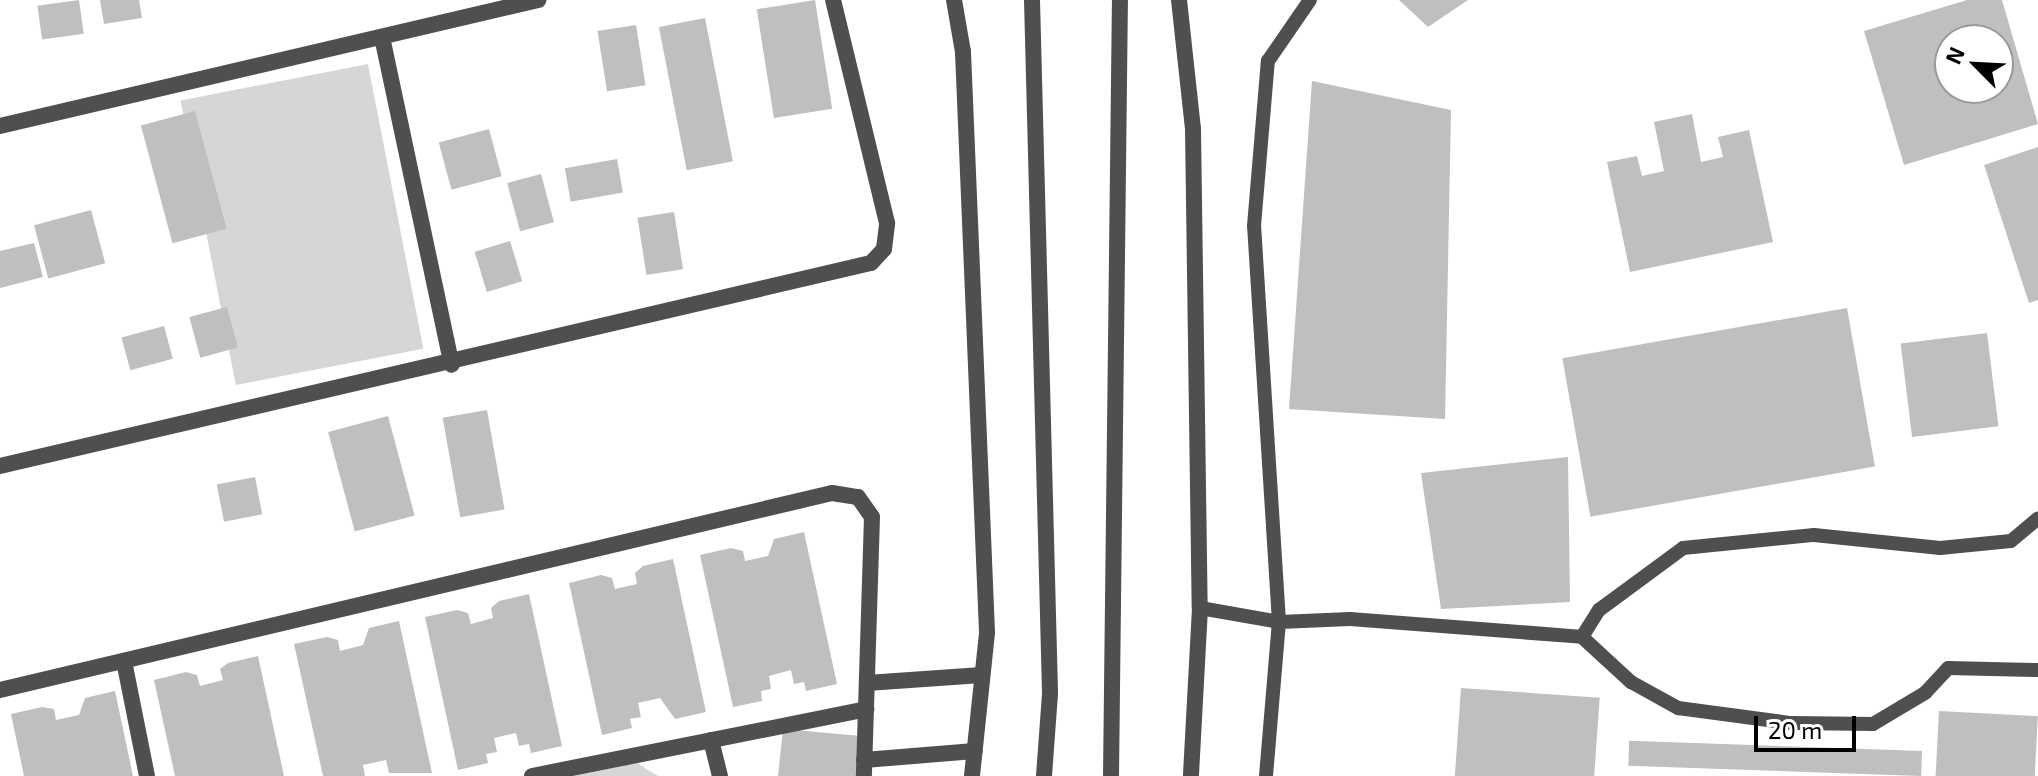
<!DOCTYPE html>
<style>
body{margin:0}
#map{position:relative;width:2038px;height:776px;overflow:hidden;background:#fff;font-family:"Exo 2",sans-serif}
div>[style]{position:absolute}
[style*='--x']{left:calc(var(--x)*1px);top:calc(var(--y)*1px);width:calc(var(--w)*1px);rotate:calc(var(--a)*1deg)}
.green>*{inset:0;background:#d6d6d6;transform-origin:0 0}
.building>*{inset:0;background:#bfbfbf;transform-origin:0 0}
.service>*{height:14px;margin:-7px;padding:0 7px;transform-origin:7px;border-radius:7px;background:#4f4f4f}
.minor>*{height:16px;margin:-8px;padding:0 8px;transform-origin:8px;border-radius:8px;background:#4f4f4f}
.tertiary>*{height:16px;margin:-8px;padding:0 8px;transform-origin:8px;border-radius:8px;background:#4f4f4f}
span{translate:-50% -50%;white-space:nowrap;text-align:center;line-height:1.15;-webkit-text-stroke:8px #fff;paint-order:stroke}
.north{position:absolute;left:1934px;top:24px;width:80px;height:80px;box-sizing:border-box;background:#fff;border:2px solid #999;border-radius:50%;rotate:294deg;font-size:22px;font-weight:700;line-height:32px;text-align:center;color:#000}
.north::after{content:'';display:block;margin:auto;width:28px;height:36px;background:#000;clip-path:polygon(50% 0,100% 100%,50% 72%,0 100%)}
.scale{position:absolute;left:1754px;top:716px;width:102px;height:36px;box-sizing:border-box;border:4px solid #000;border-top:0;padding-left:10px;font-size:24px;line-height:28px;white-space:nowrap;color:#000;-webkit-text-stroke:6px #fff;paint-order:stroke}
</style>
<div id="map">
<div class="green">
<div style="left:368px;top:64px;width:290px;height:191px;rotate:79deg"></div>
<div style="clip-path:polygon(637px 763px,658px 776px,574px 776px)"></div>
</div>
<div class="building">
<div style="left:79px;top:0;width:34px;height:42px;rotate:82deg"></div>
<div style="clip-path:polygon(100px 0,139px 0,142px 18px,104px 24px)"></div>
<div style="left:815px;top:0;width:110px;height:59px;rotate:81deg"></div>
<div style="clip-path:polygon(1399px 0,1468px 0,1428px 27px)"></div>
<div style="clip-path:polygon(evenodd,1967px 0,2002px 0,2038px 124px,1904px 165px,1864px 31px,1967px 0,1950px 40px,1998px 40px,1998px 88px,1950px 88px,1950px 40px)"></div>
<div style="left:705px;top:18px;width:146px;height:47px;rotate:79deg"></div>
<div style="left:636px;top:25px;width:61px;height:39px;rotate:81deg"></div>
<div style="clip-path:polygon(1312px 81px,1451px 110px,1445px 419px,1289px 409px)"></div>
<div style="left:195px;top:111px;width:122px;height:56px;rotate:75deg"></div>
<div style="clip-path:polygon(1692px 114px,1701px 162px,1723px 157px,1718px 137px,1749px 130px,1773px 242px,1630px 272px,1607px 162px,1637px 156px,1642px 176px,1664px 171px,1654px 122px)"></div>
<div style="left:489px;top:129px;width:49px;height:52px;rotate:75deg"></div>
<div style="clip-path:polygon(2038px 147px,2038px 300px,2029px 303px,1984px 165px)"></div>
<div style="left:617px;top:159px;width:34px;height:53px;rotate:80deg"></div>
<div style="left:541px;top:174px;width:50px;height:35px;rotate:75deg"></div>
<div style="left:91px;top:210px;width:55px;height:59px;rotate:75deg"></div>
<div style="left:674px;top:212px;width:58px;height:37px;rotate:81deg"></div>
<div style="left:510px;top:241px;width:42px;height:37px;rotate:73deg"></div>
<div style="clip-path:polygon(34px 243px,43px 277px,0 288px,0 251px)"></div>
<div style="left:227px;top:307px;width:42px;height:39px;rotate:75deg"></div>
<div style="left:1847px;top:308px;width:161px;height:289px;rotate:80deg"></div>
<div style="left:164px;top:326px;width:34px;height:44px;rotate:75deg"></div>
<div style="left:1987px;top:333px;width:94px;height:87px;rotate:83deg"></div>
<div style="left:487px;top:410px;width:101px;height:45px;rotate:80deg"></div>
<div style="left:388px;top:416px;width:103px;height:62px;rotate:75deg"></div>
<div style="clip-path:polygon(1568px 457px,1570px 602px,1441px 609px,1421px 473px)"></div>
<div style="left:255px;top:477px;width:38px;height:39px;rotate:79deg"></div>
<div style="clip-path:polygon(804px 532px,837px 684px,806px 691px,804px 682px,794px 684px,791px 670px,769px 676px,771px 689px,761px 691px,762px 701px,733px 707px,700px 555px,731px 548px,743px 551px,745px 561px,768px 556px,774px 539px)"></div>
<div style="clip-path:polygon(673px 559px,706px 712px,675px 719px,660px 698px,638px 703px,641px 717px,630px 719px,632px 728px,602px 735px,569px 583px,601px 575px,612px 578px,615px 589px,637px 584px,635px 573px,643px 566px)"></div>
<div style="clip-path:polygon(529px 594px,562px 746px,531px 753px,529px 744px,519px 746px,516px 733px,494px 738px,497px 752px,486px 754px,488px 763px,458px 770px,425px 617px,457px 610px,468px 613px,471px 624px,493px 618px,491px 608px,499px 601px)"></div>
<div style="clip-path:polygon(399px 621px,432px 773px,389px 773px,386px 760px,363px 765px,365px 776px,323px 776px,294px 644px,327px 637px,338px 640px,340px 651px,363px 645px,369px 628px)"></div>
<div style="clip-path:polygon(258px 656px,284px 776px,175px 776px,154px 680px,186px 672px,197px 675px,200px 686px,223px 680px,220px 669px,228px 663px)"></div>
<div style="left:1461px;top:688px;width:139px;height:88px;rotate:4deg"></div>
<div style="clip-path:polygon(115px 691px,133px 776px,24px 776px,11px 714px,42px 707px,54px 709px,56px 720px,79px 715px,85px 698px)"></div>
<div style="left:1939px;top:711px;width:99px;height:65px;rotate:3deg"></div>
<div style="clip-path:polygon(783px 729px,861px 736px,857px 776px,778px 776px)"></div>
<div style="left:1922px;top:751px;width:25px;height:293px;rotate:92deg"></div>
</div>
<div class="service">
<div style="--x:1200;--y:608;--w:80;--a:10"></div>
<div style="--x:1279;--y:622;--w:71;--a:-2.4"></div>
<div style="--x:1350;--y:619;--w:233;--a:4.4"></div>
<div style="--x:1582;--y:637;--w:32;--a:-58"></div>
<div style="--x:1599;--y:610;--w:104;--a:-36.4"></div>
<div style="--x:1683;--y:548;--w:132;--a:-5.7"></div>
<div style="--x:1814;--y:535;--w:127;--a:5.9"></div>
<div style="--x:1940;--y:548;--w:71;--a:-5.6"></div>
<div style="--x:2011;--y:541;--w:35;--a:-40"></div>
<div style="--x:1582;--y:637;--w:67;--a:42.6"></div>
<div style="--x:1631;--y:682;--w:54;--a:29"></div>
<div style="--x:1678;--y:708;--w:114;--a:7.6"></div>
<div style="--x:1791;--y:723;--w:82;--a:0.7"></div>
<div style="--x:1873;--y:724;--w:61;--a:-30.8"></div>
<div style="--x:1925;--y:693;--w:34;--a:-47"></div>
<div style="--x:1948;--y:668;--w:90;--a:1.3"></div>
<div style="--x:1266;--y:776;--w:155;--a:-85.2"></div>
<div style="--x:1279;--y:622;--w:397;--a:-93.6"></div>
<div style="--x:1254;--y:226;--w:166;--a:-85.2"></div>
<div style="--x:1268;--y:61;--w:74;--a:-55.5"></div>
</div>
<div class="minor">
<div style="--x:954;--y:0;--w:53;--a:80.2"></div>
<div style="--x:963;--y:52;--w:581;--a:87.63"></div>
<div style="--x:987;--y:633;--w:144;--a:96"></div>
<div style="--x:1179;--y:0;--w:130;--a:83.8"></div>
<div style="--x:1193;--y:129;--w:479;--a:89.2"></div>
<div style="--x:1200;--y:608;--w:168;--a:93.1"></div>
<div style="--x:382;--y:37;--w:335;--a:78"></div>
<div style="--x:0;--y:126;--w:553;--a:-13.18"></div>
<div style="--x:0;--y:466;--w:894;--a:-13.12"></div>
<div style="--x:871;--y:263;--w:19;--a:-47"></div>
<div style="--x:884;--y:249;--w:26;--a:-83"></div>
<div style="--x:887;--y:223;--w:229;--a:-103.6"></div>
<div style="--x:124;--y:661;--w:117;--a:78.7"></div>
<div style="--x:867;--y:683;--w:115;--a:-4"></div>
<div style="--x:0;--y:690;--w:855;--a:-13.32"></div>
<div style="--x:832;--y:493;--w:26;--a:9"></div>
<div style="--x:858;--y:497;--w:24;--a:55"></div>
<div style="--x:872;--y:517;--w:259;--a:91.8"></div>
<div style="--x:711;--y:740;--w:37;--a:76"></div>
<div style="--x:864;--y:760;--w:111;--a:-4.6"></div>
<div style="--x:532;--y:776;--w:341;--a:-11.3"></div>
</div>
<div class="tertiary">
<div style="--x:1032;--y:0;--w:694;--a:88.51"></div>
<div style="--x:1050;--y:694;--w:82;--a:94.2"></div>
<div style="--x:1111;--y:776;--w:776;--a:-89.34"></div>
</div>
<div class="north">N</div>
<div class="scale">20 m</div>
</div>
